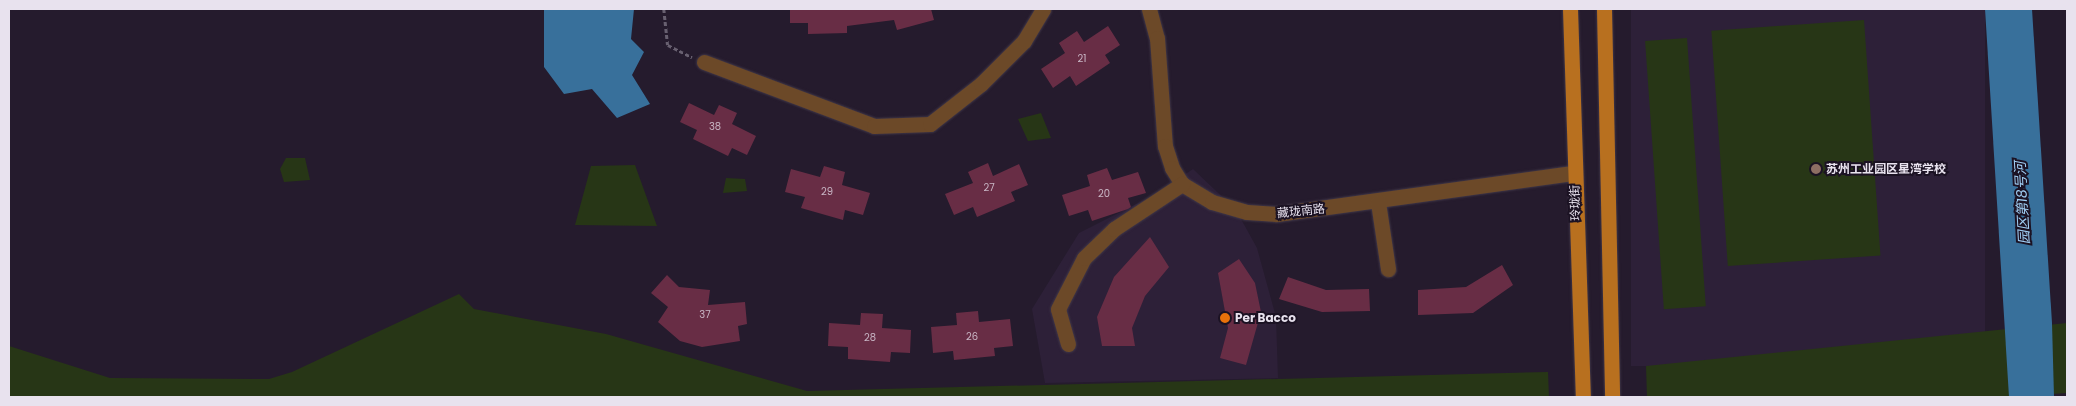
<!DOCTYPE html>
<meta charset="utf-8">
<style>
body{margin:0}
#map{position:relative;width:2076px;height:406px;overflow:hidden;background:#251b2d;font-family:Poppins,"Noto Sans SC",sans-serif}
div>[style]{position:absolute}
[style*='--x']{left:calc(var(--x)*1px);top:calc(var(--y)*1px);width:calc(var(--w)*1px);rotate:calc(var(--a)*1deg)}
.built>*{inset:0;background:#2d2038;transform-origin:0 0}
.green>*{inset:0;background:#273616;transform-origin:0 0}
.water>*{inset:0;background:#38709b}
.building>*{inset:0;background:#682d45}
.path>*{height:2.5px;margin-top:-1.25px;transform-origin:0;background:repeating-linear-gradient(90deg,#686070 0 4px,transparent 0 6.5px)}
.roads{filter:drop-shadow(0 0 1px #403748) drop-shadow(0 0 1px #403748)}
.minor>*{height:15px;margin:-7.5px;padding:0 7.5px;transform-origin:7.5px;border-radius:7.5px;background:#6c4928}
.major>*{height:15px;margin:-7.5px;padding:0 7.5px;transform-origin:7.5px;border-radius:7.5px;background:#b8701f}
.dots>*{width:14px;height:14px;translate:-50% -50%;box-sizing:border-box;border:2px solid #1b1223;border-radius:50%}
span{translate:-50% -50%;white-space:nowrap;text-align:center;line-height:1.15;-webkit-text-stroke:4px #1b1223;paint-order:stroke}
.number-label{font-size:10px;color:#c8b5c4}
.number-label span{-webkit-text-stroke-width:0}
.poi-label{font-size:12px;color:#e8e2ee;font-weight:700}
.left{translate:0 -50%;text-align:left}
.street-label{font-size:12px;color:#e8e2ee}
.water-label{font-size:14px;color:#a1cff5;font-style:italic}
.frame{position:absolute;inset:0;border:10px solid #e8e2ee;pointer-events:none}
</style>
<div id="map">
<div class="built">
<div style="left:1631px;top:9px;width:354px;height:357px"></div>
<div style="clip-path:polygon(1193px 169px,1236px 210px,1257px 248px,1276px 317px,1278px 378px,1045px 383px,1032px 309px,1079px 233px,1154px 195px)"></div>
</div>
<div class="green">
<div style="left:1864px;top:20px;width:236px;height:153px;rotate:86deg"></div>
<div style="left:1687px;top:38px;width:269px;height:42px;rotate:86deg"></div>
<div style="clip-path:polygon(1041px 113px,1051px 138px,1028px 141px,1018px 119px)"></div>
<div style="clip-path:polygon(286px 158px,305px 158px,310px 180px,284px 182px,280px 169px)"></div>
<div style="clip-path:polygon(635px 165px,657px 226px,575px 225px,591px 166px)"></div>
<div style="clip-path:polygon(726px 178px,745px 179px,747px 191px,723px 193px)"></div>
<div style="clip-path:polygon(459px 294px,474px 309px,606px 334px,807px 391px,1548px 372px,1549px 397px,9px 397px,9px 346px,110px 378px,269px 379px,292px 372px)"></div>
<div style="clip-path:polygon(2067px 323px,2067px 393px,2007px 397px,1647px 397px,1646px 366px)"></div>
</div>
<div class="water">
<div style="clip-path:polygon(544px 9px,634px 9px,631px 39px,644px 52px,632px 75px,650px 104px,617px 118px,592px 89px,564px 94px,544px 67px)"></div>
<div style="clip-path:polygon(1985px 9px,2032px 9px,2052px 323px,2054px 397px,2009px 397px)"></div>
</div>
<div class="building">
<div style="clip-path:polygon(790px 9px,931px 9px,934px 20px,897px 30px,894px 20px,847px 26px,847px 33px,808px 34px,808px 23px,790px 23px)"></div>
<div style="clip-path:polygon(1108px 26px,1120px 45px,1105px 55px,1110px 63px,1076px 86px,1070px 76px,1053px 88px,1041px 69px,1065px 53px,1059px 43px,1077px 31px,1084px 42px)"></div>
<div style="clip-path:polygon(689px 103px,714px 115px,719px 105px,737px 113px,732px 124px,756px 136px,747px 155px,732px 148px,728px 156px,693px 139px,697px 130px,680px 122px)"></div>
<div style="clip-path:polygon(988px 163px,993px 176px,1019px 164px,1028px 185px,1011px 192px,1015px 201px,977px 217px,973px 207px,954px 215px,945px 194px,973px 183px,968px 172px)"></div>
<div style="clip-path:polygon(824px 166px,845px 172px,842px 185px,870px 193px,863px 215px,845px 210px,843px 220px,801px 208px,805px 197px,785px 192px,791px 169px,820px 177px)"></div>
<div style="clip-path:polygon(1107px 168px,1112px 180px,1138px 172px,1146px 193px,1128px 198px,1131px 207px,1128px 209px,1092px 221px,1088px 210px,1069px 216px,1062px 195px,1090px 186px,1087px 175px)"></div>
<div style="clip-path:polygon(1150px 237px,1169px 267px,1145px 296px,1132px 328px,1135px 346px,1102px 346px,1097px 317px,1114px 277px)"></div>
<div style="clip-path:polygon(1239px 259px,1255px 283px,1261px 312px,1246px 365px,1220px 358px,1228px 328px,1218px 273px)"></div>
<div style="clip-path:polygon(1502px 265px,1513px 285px,1473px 313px,1418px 315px,1418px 290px,1466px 287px)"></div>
<div style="clip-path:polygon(667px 275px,679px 287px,710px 290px,708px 305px,745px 302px,747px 324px,738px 326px,740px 341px,702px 347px,680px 341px,658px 322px,668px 307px,651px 293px)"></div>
<div style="clip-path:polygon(1288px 277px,1326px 290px,1369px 289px,1370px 311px,1322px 312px,1279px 299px)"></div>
<div style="clip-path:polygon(978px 311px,979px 322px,1010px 319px,1013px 346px,994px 348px,995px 356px,954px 360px,953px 351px,933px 353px,931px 327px,957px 325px,956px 313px)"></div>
<div style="clip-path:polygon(861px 313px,883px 314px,882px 328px,911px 330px,910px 353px,891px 352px,890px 362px,848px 359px,848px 347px,828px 346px,829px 323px,860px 325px)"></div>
</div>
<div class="path">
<div style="--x:664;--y:9;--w:36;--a:84"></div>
<div style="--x:668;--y:45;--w:27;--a:27"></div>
</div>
<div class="roads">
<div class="minor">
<div style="--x:1149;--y:9;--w:30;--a:75"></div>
<div style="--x:1157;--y:38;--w:108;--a:85.8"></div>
<div style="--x:1165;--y:146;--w:23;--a:72"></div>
<div style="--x:1172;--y:168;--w:19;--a:58"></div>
<div style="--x:1182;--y:184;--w:35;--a:31"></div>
<div style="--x:1212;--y:202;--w:36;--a:16"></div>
<div style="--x:1247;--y:212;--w:30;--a:4"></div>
<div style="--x:1277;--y:214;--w:300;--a:-7.9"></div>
<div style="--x:704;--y:62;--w:182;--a:20.6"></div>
<div style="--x:874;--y:126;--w:56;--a:-2"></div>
<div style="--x:930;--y:124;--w:65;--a:-38.1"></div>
<div style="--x:981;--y:84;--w:61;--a:-45"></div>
<div style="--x:1024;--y:41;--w:37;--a:-59"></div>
<div style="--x:1378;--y:202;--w:68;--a:81.5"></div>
<div style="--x:1068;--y:344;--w:36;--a:-106"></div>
<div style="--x:1058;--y:309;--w:57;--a:-63"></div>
<div style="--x:1084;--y:258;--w:42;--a:-44"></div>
<div style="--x:1114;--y:229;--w:82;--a:-33.5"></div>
</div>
<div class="major">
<div style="--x:1570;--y:9;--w:388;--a:88.1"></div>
<div style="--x:1604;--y:9;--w:388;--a:88.8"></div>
</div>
</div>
<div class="dots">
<div style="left:1816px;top:169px;background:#8d6e63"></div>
<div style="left:1225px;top:318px;background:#e8710a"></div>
</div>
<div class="number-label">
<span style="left:1082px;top:59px">21</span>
<span style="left:715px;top:127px">38</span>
<span style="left:989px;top:188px">27</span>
<span style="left:827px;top:192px">29</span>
<span style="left:1104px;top:194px">20</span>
<span style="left:705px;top:315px">37</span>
<span style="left:972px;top:337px">26</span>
<span style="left:870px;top:338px">28</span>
</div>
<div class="poi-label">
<span class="left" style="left:1826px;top:169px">苏州工业园区星湾学校</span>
<span class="left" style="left:1235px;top:318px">Per Bacco</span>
</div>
<div class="street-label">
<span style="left:1575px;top:203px;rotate:-92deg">玲珑街</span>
<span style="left:1301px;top:211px;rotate:-6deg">藏珑南路</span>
</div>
<div class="water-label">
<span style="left:2022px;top:203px;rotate:-93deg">园区第18号河</span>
</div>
<div class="frame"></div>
</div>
